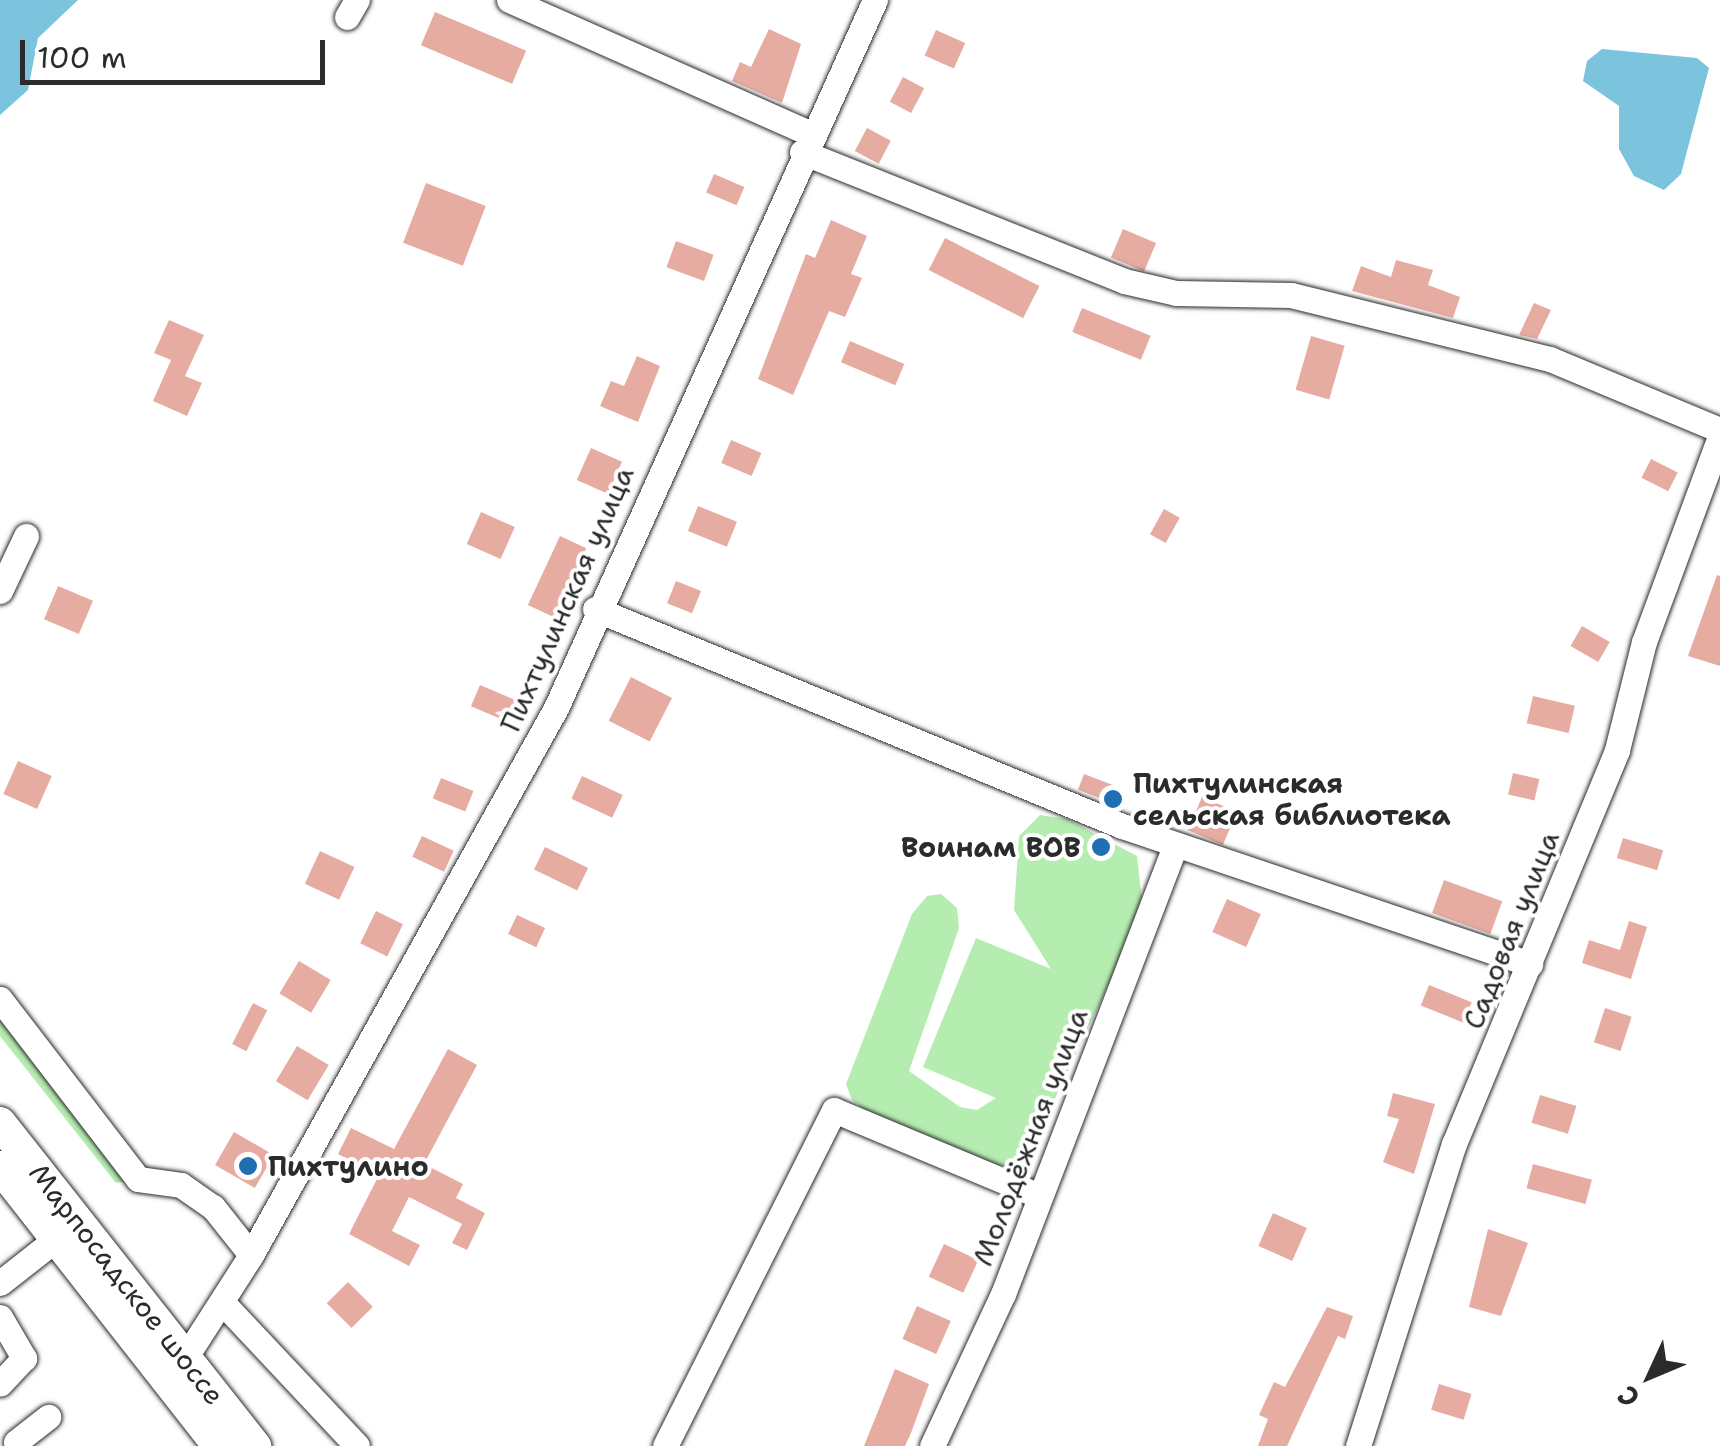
<!DOCTYPE html>
<meta charset="utf-8">
<style>
body{margin:0}
#map{position:relative;width:1720px;height:1446px;overflow:hidden;background:#fff;font-family:"Shantell Sans",sans-serif}
div>[style]{position:absolute}
[style*='--x']{left:calc(var(--x)*1px);top:calc(var(--y)*1px);width:calc(var(--w)*1px);rotate:calc(var(--a)*1deg)}
.green>*{inset:0;background:#b5edb1}
.water>*{inset:0;background:#7cc4dd}
.building>*{inset:0;background:#e6aca2;transform-origin:0 0}
.roads{filter:drop-shadow(0 0 2px #2b2b2b) drop-shadow(0 0 2px #2b2b2b)}
.minor>*{height:25px;margin:-12.5px;padding:0 12.5px;transform-origin:12.5px;border-radius:12.5px;background:#fff}
.major>*{height:32px;margin:-16px;padding:0 16px;transform-origin:16px;border-radius:16px;background:#fff}
.dots>*{width:28px;height:28px;translate:-50% -50%;box-sizing:border-box;border:5px solid #fff;border-radius:50%}
span{translate:-50% -50%;white-space:nowrap;text-align:center;line-height:1.15;-webkit-text-stroke:8px #fff;paint-order:stroke}
.street-label{font-size:28px;color:#2b2b2b}
.poi-label{font-size:28px;color:#2b2b2b;font-weight:700}
.left{translate:0 -50%;text-align:left}
.right{translate:-100% -50%;text-align:right}
.north{position:absolute;left:1600px;top:1326px;width:100px;height:100px;-webkit-text-stroke:8px #fff;paint-order:stroke;rotate:226deg;font-size:28px;font-weight:700;line-height:40px;text-align:center;color:#2b2b2b}
.north::after{content:'';display:block;margin:auto;width:35px;height:45px;background:#2b2b2b;clip-path:polygon(50% 0,100% 100%,50% 72%,0 100%)}
.scale{position:absolute;left:20px;top:40px;width:305px;height:45px;box-sizing:border-box;border:5px solid #2b2b2b;border-top:0;padding-left:12px;font-size:30px;line-height:35px;white-space:nowrap;color:#2b2b2b;-webkit-text-stroke:8px #fff;paint-order:stroke}
</style>
<div id="map">
<div class="green">
<div style="clip-path:polygon(1040px 815px,1067px 819px,1137px 856px,1143px 911px,1033px 1145px,1012px 1165px,985px 1166px,876px 1118px,852px 1100px,846px 1084px,912px 914px,927px 896px,941px 894px,957px 908px,959px 928px,909px 1071px,960px 1107px,977px 1110px,996px 1098px,923px 1067px,976px 938px,1051px 969px,1014px 910px,1019px 836px)"></div>
<div style="clip-path:polygon(0 999px,138px 1179px,116px 1183px,0 1036px)"></div>
</div>
<div class="water">
<div style="clip-path:polygon(0 0,78px 0,38px 38px,28px 90px,0 115px)"></div>
<div style="clip-path:polygon(1602px 49px,1697px 58px,1709px 68px,1681px 174px,1664px 190px,1634px 176px,1619px 149px,1619px 106px,1583px 81px,1587px 61px)"></div>
</div>
<div class="building">
<div style="left:435px;top:12px;width:99px;height:36px;rotate:23deg"></div>
<div style="clip-path:polygon(769px 29px,801px 44px,782px 103px,732px 81px,740px 62px,751px 67px)"></div>
<div style="left:936px;top:30px;width:32px;height:28px;rotate:24deg"></div>
<div style="left:903px;top:77px;width:24px;height:28px;rotate:28deg"></div>
<div style="left:867px;top:128px;width:27px;height:26px;rotate:28deg"></div>
<div style="left:714px;top:174px;width:33px;height:20px;rotate:23deg"></div>
<div style="left:426px;top:183px;width:64px;height:64px;rotate:21deg"></div>
<div style="clip-path:polygon(831px 220px,867px 236px,851px 274px,862px 278px,845px 317px,829px 311px,793px 395px,758px 379px,806px 254px,815px 258px)"></div>
<div style="left:1123px;top:229px;width:36px;height:31px;rotate:23deg"></div>
<div style="left:945px;top:238px;width:106px;height:36px;rotate:27deg"></div>
<div style="left:676px;top:241px;width:40px;height:28px;rotate:20deg"></div>
<div style="clip-path:polygon(1396px 260px,1433px 270px,1428px 285px,1460px 297px,1453px 318px,1352px 291px,1361px 266px,1391px 277px)"></div>
<div style="clip-path:polygon(1534px 303px,1551px 310px,1537px 339px,1519px 335px)"></div>
<div style="left:1082px;top:308px;width:74px;height:26px;rotate:22deg"></div>
<div style="clip-path:polygon(169px 320px,204px 335px,185px 376px,202px 383px,187px 416px,153px 401px,171px 360px,154px 353px)"></div>
<div style="left:1311px;top:336px;width:35px;height:56px;rotate:16deg"></div>
<div style="left:850px;top:341px;width:59px;height:23px;rotate:23deg"></div>
<div style="clip-path:polygon(637px 356px,660px 366px,638px 422px,600px 406px,611px 381px,624px 386px)"></div>
<div style="left:731px;top:440px;width:33px;height:25px;rotate:23deg"></div>
<div style="left:591px;top:448px;width:34px;height:35px;rotate:24deg"></div>
<div style="left:1651px;top:459px;width:30px;height:21px;rotate:27deg"></div>
<div style="left:698px;top:506px;width:42px;height:27px;rotate:22deg"></div>
<div style="left:1164px;top:509px;width:18px;height:29px;rotate:29deg"></div>
<div style="left:481px;top:512px;width:37px;height:35px;rotate:24deg"></div>
<div style="left:560px;top:536px;width:29px;height:76px;rotate:25deg"></div>
<div style="clip-path:polygon(1717px 575px,1720px 576px,1720px 666px,1688px 656px)"></div>
<div style="left:676px;top:581px;width:27px;height:24px;rotate:22deg"></div>
<div style="left:58px;top:586px;width:38px;height:36px;rotate:23deg"></div>
<div style="left:1582px;top:626px;width:32px;height:23px;rotate:30deg"></div>
<div style="left:631px;top:677px;width:46px;height:49px;rotate:27deg"></div>
<div style="left:480px;top:685px;width:41px;height:23px;rotate:23deg"></div>
<div style="left:1533px;top:696px;width:43px;height:28px;rotate:13deg"></div>
<div style="left:18px;top:761px;width:37px;height:36px;rotate:24deg"></div>
<div style="left:1513px;top:773px;width:27px;height:22px;rotate:13deg"></div>
<div style="left:1084px;top:774px;width:42px;height:17px;rotate:21deg"></div>
<div style="left:582px;top:776px;width:45px;height:25px;rotate:25deg"></div>
<div style="left:441px;top:778px;width:35px;height:22px;rotate:22deg"></div>
<div style="left:1202px;top:797px;width:38px;height:36px;rotate:23deg"></div>
<div style="left:422px;top:836px;width:35px;height:23px;rotate:25deg"></div>
<div style="left:1623px;top:838px;width:42px;height:21px;rotate:17deg"></div>
<div style="left:545px;top:847px;width:48px;height:25px;rotate:26deg"></div>
<div style="left:320px;top:851px;width:38px;height:36px;rotate:25deg"></div>
<div style="left:1444px;top:880px;width:62px;height:35px;rotate:20deg"></div>
<div style="left:1227px;top:899px;width:37px;height:36px;rotate:24deg"></div>
<div style="left:376px;top:911px;width:30px;height:36px;rotate:26deg"></div>
<div style="left:517px;top:915px;width:31px;height:21px;rotate:25deg"></div>
<div style="clip-path:polygon(1629px 921px,1647px 927px,1631px 979px,1582px 963px,1589px 940px,1620px 950px)"></div>
<div style="left:299px;top:961px;width:37px;height:38px;rotate:31deg"></div>
<div style="left:1429px;top:985px;width:46px;height:22px;rotate:22deg"></div>
<div style="left:253px;top:1003px;width:16px;height:46px;rotate:27deg"></div>
<div style="left:1605px;top:1008px;width:28px;height:36px;rotate:18deg"></div>
<div style="left:297px;top:1046px;width:37px;height:41px;rotate:31deg"></div>
<div style="clip-path:polygon(448px 1049px,477px 1065px,424px 1164px,463px 1184px,456px 1198px,485px 1213px,467px 1250px,452px 1243px,462px 1224px,409px 1197px,392px 1231px,420px 1245px,409px 1266px,349px 1234px,379px 1175px,338px 1154px,351px 1128px,394px 1149px)"></div>
<div style="clip-path:polygon(1393px 1093px,1435px 1104px,1414px 1174px,1383px 1162px,1399px 1119px,1387px 1116px)"></div>
<div style="left:1540px;top:1095px;width:38px;height:29px;rotate:17deg"></div>
<div style="left:234px;top:1132px;width:46px;height:38px;rotate:30deg"></div>
<div style="left:1533px;top:1164px;width:61px;height:25px;rotate:15deg"></div>
<div style="left:1273px;top:1213px;width:37px;height:36px;rotate:24deg"></div>
<div style="clip-path:polygon(1488px 1229px,1528px 1243px,1501px 1316px,1469px 1307px)"></div>
<div style="left:944px;top:1244px;width:38px;height:36px;rotate:25deg"></div>
<div style="left:348px;top:1282px;width:35px;height:30px;rotate:45deg"></div>
<div style="left:917px;top:1306px;width:37px;height:36px;rotate:24deg"></div>
<div style="clip-path:polygon(1327px 1307px,1353px 1316px,1345px 1339px,1338px 1336px,1287px 1446px,1258px 1446px,1268px 1419px,1259px 1415px,1274px 1382px,1285px 1387px)"></div>
<div style="clip-path:polygon(895px 1369px,929px 1384px,911px 1433px,905px 1446px,864px 1446px)"></div>
<div style="left:1439px;top:1384px;width:34px;height:27px;rotate:17deg"></div>
</div>
<div class="roads">
<div class="minor">
<div style="--x:509;--y:0;--w:328;--a:23.9"></div>
<div style="--x:347;--y:17;--w:20;--a:-60"></div>
<div style="--x:802;--y:152;--w:347;--a:21.8"></div>
<div style="--x:1124;--y:281;--w:53;--a:13"></div>
<div style="--x:1176;--y:293;--w:115;--a:1"></div>
<div style="--x:1291;--y:295;--w:267;--a:13.9"></div>
<div style="--x:1550;--y:359;--w:184;--a:22.7"></div>
<div style="--x:0;--y:591;--w:61;--a:-64.7"></div>
<div style="--x:595;--y:609;--w:570;--a:22.38"></div>
<div style="--x:1122;--y:826;--w:431;--a:18.7"></div>
<div style="--x:0;--y:999;--w:227;--a:52.5"></div>
<div style="--x:138;--y:1179;--w:43;--a:7.9"></div>
<div style="--x:181;--y:1185;--w:39;--a:35"></div>
<div style="--x:213;--y:1207;--w:61;--a:51.6"></div>
<div style="--x:0;--y:1283;--w:71;--a:-38.2"></div>
<div style="--x:222;--y:1302;--w:197;--a:46.8"></div>
<div style="--x:0;--y:1317;--w:48;--a:59.7"></div>
<div style="--x:24;--y:1358;--w:35;--a:133"></div>
<div style="--x:185;--y:1358;--w:122;--a:-57.3"></div>
<div style="--x:251;--y:1255;--w:626;--a:-60.86"></div>
<div style="--x:556;--y:708;--w:777;--a:-65.75"></div>
<div style="--x:16;--y:1442;--w:41;--a:-38"></div>
<div style="--x:665;--y:1446;--w:376;--a:-63.3"></div>
<div style="--x:834;--y:1110;--w:220;--a:22.7"></div>
<div style="--x:932;--y:1446;--w:168;--a:-65"></div>
<div style="--x:1003;--y:1294;--w:481;--a:-69"></div>
<div style="--x:1358;--y:1446;--w:317;--a:-72.4"></div>
<div style="--x:1454;--y:1144;--w:426;--a:-67.5"></div>
<div style="--x:1617;--y:750;--w:111;--a:-76"></div>
<div style="--x:1644;--y:642;--w:220;--a:-69.7"></div>
</div>
<div class="major">
<div style="--x:0;--y:1123;--w:412;--a:51.7"></div>
<div style="--x:0;--y:1167;--w:355;--a:51.9"></div>
</div>
</div>
<div class="dots">
<div style="left:1113px;top:799px;background:#1f6fb2"></div>
<div style="left:1101px;top:847px;background:#1f6fb2"></div>
<div style="left:248px;top:1166px;background:#1f6fb2"></div>
</div>
<div class="street-label">
<span style="left:567px;top:599px;rotate:-66deg">Пихтулинская улица</span>
<span style="left:1511px;top:930px;rotate:-68deg">Садовая улица</span>
<span style="left:1030px;top:1137px;rotate:-69deg">Молодёжная улица</span>
<span style="left:127px;top:1284px;rotate:52deg">Марпосадское шоссе</span>
</div>
<div class="poi-label">
<span class="left" style="left:1133px;top:799px">Пихтулинская<br>сельская библиотека</span>
<span class="right" style="left:1081px;top:847px">Воинам ВОВ</span>
<span class="left" style="left:268px;top:1166px">Пихтулино</span>
</div>
<div class="north">С</div>
<div class="scale">100 m</div>
</div>
